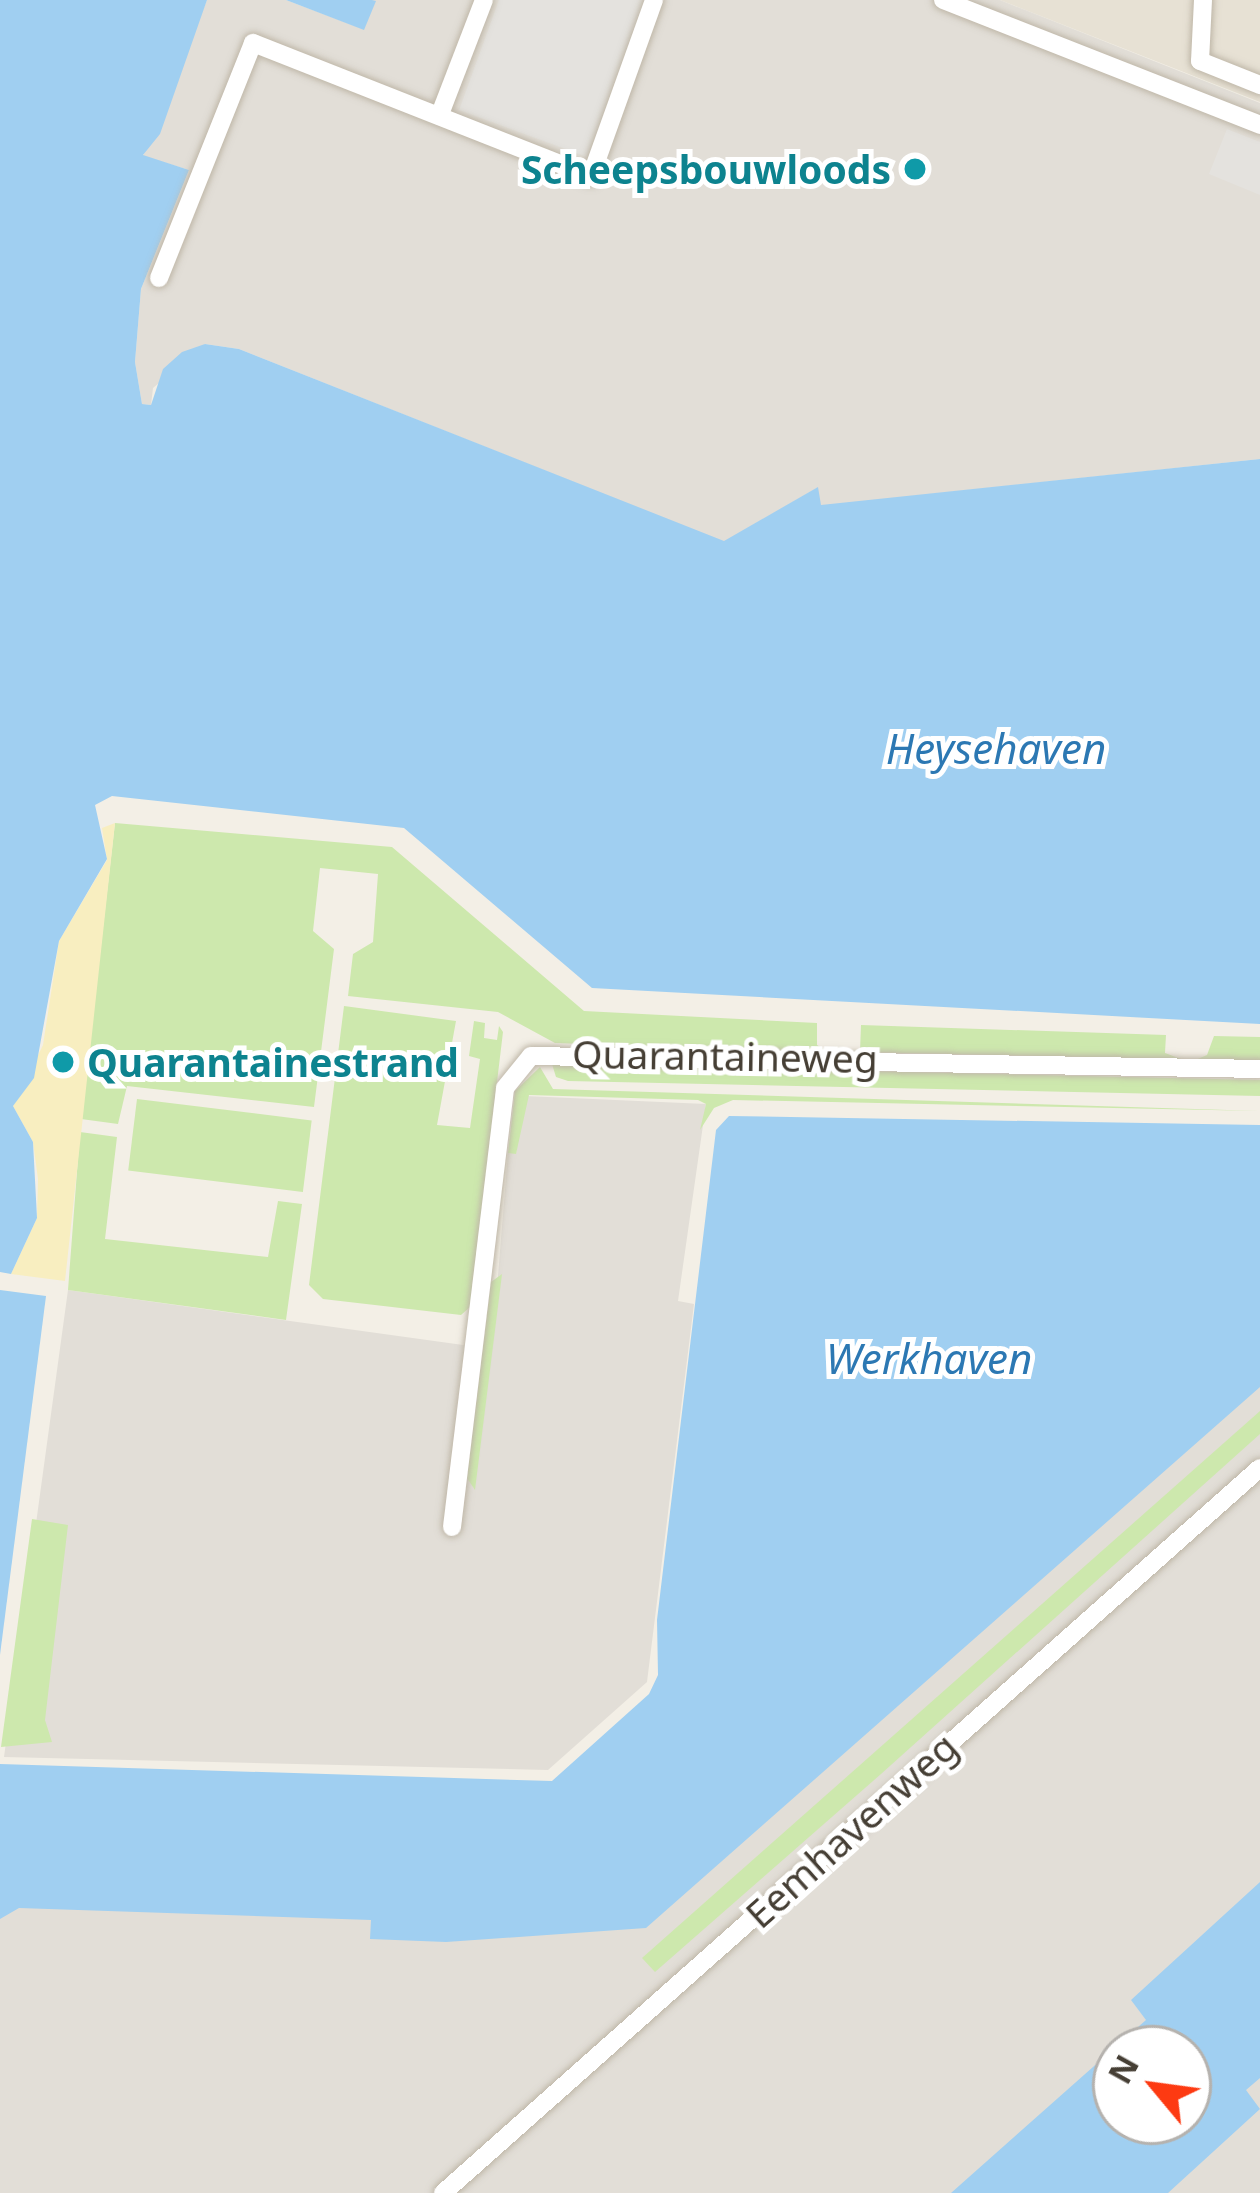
<!DOCTYPE html>
<style>
body{margin:0}
#map{position:relative;width:1260px;height:2193px;overflow:hidden;background:#f3efe6;font-family:"Noto Sans",sans-serif}
div>[style]{position:absolute}
[style*='--x']{left:calc(var(--x)*1px);top:calc(var(--y)*1px);width:calc(var(--w)*1px);rotate:calc(var(--a)*1deg)}
.residential>*{inset:0;background:#e7e1d4}
.industrial>*{inset:0;background:#e2ded7}
.green>*{inset:0;background:#cde8ad;transform-origin:0 0}
.sand>*{inset:0;background:#f8eec0}
.parking>*{inset:0;background:#e4e2de}
.water>*{inset:0;background:#a0cff1}
.roads{filter:drop-shadow(0 0 3px #bfb7a8) drop-shadow(0 0 3px #bfb7a8)}
.minor>*{height:18px;margin:-9px;padding:0 9px;transform-origin:9px;border-radius:9px;background:#fff}
.dots>*{width:33px;height:33px;translate:-50% -50%;box-sizing:border-box;border:6px solid #fff;border-radius:50%}
span{translate:-50% -50%;white-space:nowrap;text-align:center;line-height:1.15;-webkit-text-stroke:10px #fff;paint-order:stroke}
.culture-label{font-size:39px;color:#0d838f;font-weight:700}
.right{translate:-100% -50%;text-align:right}
.left{translate:0 -50%;text-align:left}
.street-label{font-size:39px;color:#463f35}
.water-label{font-size:42px;color:#2c78b3;font-style:italic}
.north{position:absolute;left:1092px;top:2025px;width:120px;height:120px;box-sizing:border-box;background:#fff;border:3px solid #b5b2ae;border-radius:50%;rotate:299deg;font-size:33px;font-weight:700;line-height:48px;text-align:center;color:#463f35}
.north::after{content:'';display:block;margin:auto;width:42px;height:54px;background:#fd3a12;clip-path:polygon(50% 0,100% 100%,50% 72%,0 100%)}
</style>
<div id="map">
<div class="residential">
<div style="clip-path:polygon(1000px 0,1260px 0,1260px 102px)"></div>
</div>
<div class="industrial">
<div style="clip-path:polygon(207px 0,286px 0,363px 29px,372px 0,1000px 0,1260px 103px,1260px 459px,820px 506px,817px 488px,724px 542px,239px 349px,205px 344px,153px 388px,151px 405px,142px 404px,135px 362px,141px 289px,189px 170px,143px 156px)"></div>
<div style="clip-path:polygon(525px 1096px,706px 1104px,678px 1301px,694px 1304px,647px 1682px,548px 1770px,4px 1757px,68px 1290px,492px 1349px,508px 1153px,516px 1153px)"></div>
<div style="clip-path:polygon(evenodd,1260px 1341px,1260px 2193px,0 2193px,0 1854px,605px 1888px,1260px 1341px,1116px 2049px,1188px 2049px,1188px 2121px,1116px 2121px,1116px 2049px)"></div>
</div>
<div class="green">
<div style="clip-path:polygon(115px 823px,392px 847px,584px 1011px,817px 1023px,817px 1045px,830px 1053px,555px 1043px,498px 1012px,348px 996px,353px 954px,373px 942px,378px 874px,320px 868px,313px 931px,334px 949px,314px 1107px,127px 1086px,118px 1124px,81px 1119px)"></div>
<div style="clip-path:polygon(344px 1006px,456px 1021px,437px 1125px,470px 1128px,480px 1059px,469px 1056px,474px 1021px,485px 1023px,484px 1038px,497px 1040px,499px 1026px,503px 1032px,470px 1307px,461px 1315px,323px 1299px,309px 1285px)"></div>
<div style="clip-path:polygon(861px 1025px,1166px 1035px,1165px 1053px,1181px 1059px,860px 1052px)"></div>
<div style="clip-path:polygon(1214px 1036px,1260px 1037px,1260px 1063px,1193px 1061px,1207px 1055px)"></div>
<div style="clip-path:polygon(552px 1064px,1260px 1080px,1260px 1096px,568px 1081px,556px 1077px)"></div>
<div style="clip-path:polygon(540px 1067px,553px 1089px,1260px 1111px,733px 1100px,714px 1108px,700px 1130px,706px 1104px,698px 1100px,529px 1095px,516px 1154px,508px 1153px,515px 1091px)"></div>
<div style="left:137px;top:1099px;width:176px;height:72px;rotate:7deg"></div>
<div style="clip-path:polygon(80px 1132px,117px 1137px,105px 1239px,268px 1257px,278px 1201px,302px 1204px,286px 1320px,68px 1290px)"></div>
<div style="clip-path:polygon(502px 1274px,475px 1490px,467px 1478px,491px 1282px)"></div>
<div style="clip-path:polygon(1260px 1411px,1260px 1434px,881px 1774px,655px 1972px,642px 1958px)"></div>
<div style="clip-path:polygon(32px 1519px,68px 1525px,45px 1720px,52px 1742px,1px 1747px)"></div>
</div>
<div class="sand">
<div style="clip-path:polygon(115px 823px,65px 1281px,11px 1274px,37px 1218px,38px 1179px,33px 1142px,13px 1106px,43px 1045px,59px 941px,107px 860px,102px 828px)"></div>
</div>
<div class="parking">
<div style="clip-path:polygon(499px 0,644px 0,587px 157px,459px 110px)"></div>
<div style="clip-path:polygon(1227px 129px,1260px 142px,1260px 195px,1209px 174px)"></div>
</div>
<div class="water">
<div style="clip-path:polygon(0 0,207px 0,160px 134px,143px 155px,189px 170px,141px 289px,135px 362px,142px 404px,151px 405px,163px 369px,182px 352px,205px 344px,239px 349px,724px 541px,818px 487px,821px 505px,1260px 459px,1260px 1024px,592px 988px,404px 828px,112px 796px,95px 805px,107px 859px,59px 941px,34px 1078px,13px 1106px,33px 1142px,37px 1218px,11px 1274px,0 1272px)"></div>
<div style="clip-path:polygon(286px 0,372px 0,376px 1px,364px 30px)"></div>
<div style="clip-path:polygon(729px 1116px,1260px 1125px,1260px 1387px,646px 1928px,446px 1942px,370px 1939px,371px 1920px,19px 1908px,0 1919px,0 1764px,552px 1781px,649px 1694px,658px 1675px,657px 1620px,716px 1130px)"></div>
<div style="clip-path:polygon(0 1290px,46px 1296px,0 1655px)"></div>
<div style="clip-path:polygon(evenodd,1260px 1882px,1260px 2078px,1246px 2090px,1260px 2109px,1168px 2193px,951px 2193px,1146px 2020px,1131px 2000px,1260px 1882px,1116px 2049px,1188px 2049px,1188px 2121px,1116px 2121px,1116px 2049px)"></div>
</div>
<div class="roads">
<div class="minor">
<div style="--x:943;--y:0;--w:341;--a:21.5"></div>
<div style="--x:1203;--y:0;--w:61;--a:92.8"></div>
<div style="--x:1200;--y:61;--w:65;--a:21.8"></div>
<div style="--x:440;--y:114;--w:122;--a:-68.9"></div>
<div style="--x:159;--y:278;--w:253;--a:-68.2"></div>
<div style="--x:253;--y:43;--w:363;--a:21.5"></div>
<div style="--x:591;--y:176;--w:187;--a:-70.3"></div>
<div style="--x:452;--y:1527;--w:442;--a:-83.1"></div>
<div style="--x:505;--y:1088;--w:41;--a:-50.9"></div>
<div style="--x:531;--y:1056;--w:729;--a:1.02"></div>
<div style="--x:443;--y:2193;--w:1092;--a:-41.59"></div>
</div>
</div>
<div class="dots">
<div style="left:915px;top:169px;background:#0f9aa8"></div>
<div style="left:63px;top:1062px;background:#0f9aa8"></div>
</div>
<div class="culture-label">
<span class="right" style="left:891px;top:169px">Scheepsbouwloods</span>
<span class="left" style="left:87px;top:1062px">Quarantainestrand</span>
</div>
<div class="street-label">
<span style="left:725px;top:1056px;rotate:1deg">Quarantaineweg</span>
<span style="left:851px;top:1830px;rotate:-42deg">Eemhavenweg</span>
</div>
<div class="water-label">
<span style="left:996px;top:748px">Heysehaven</span>
<span style="left:929px;top:1358px">Werkhaven</span>
</div>
<div class="north">N</div>
</div>
